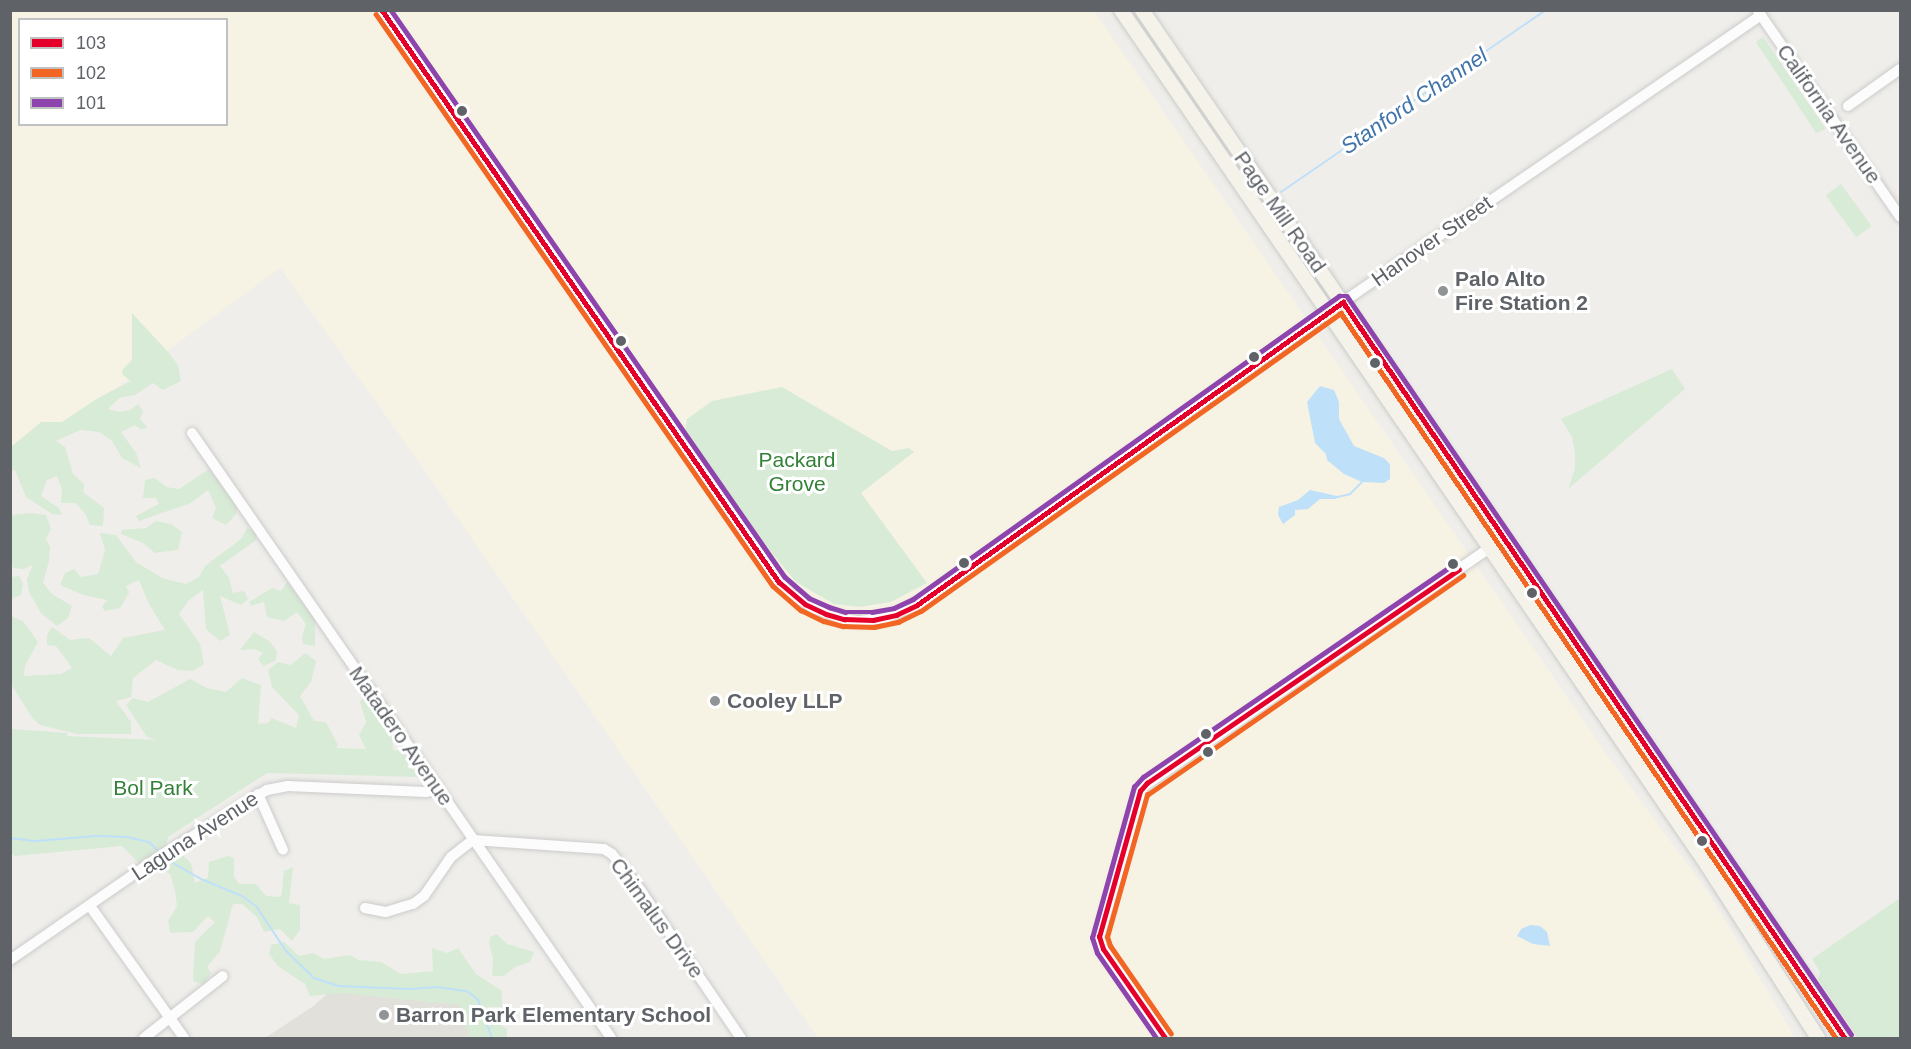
<!DOCTYPE html>
<style>
body{margin:0}
#map{position:relative;width:1911px;height:1049px;overflow:hidden;background:#efeeea;font-family:Arial,sans-serif}
div>[style]{position:absolute}
[style*='--x']{left:calc(var(--x)*1px);top:calc(var(--y)*1px);width:calc(var(--w)*1px);rotate:calc(var(--a)*1deg)}
.commercial>*{inset:0;background:#f7f3e4}
.education>*{inset:0;background:#e2e0da}
.green>*{inset:0;background:#d8ebd6;transform-origin:0 0}
.water>*{inset:0;background:#bfe0f9}
.stream>*{height:2px;margin:-1px;padding:0 1px;transform-origin:1px;border-radius:1px;background:#bfe0f9}
.roads{filter:drop-shadow(0 0 2px #cbcccc) drop-shadow(0 0 2px #cbcccc)}
.minor>*{height:10px;margin:-5px;padding:0 5px;transform-origin:5px;border-radius:5px;background:#fdfcfc}
.major>*{height:14px;margin:-7px;padding:0 7px;transform-origin:7px;border-radius:7px;background:#f4f2e9}
.bus-1>*{height:4.5px;margin:-2.25px;padding:0 2.25px;transform-origin:2.25px;border-radius:2.25px;background:#e4002b}
.bus-2>*{height:4.5px;margin:-2.25px;padding:0 2.25px;transform-origin:2.25px;border-radius:2.25px;background:#f26522}
.bus-3>*{height:4.5px;margin:-2.25px;padding:0 2.25px;transform-origin:2.25px;border-radius:2.25px;background:#8e44ad}
.dots>*{width:16px;height:16px;translate:-50% -50%;box-sizing:border-box;border:3px solid #fff;border-radius:50%}
span{translate:-50% -50%;white-space:nowrap;text-align:center;line-height:1.15;-webkit-text-stroke:6px #fff;paint-order:stroke}
.street-label{font-size:21px;color:#5f6368}
.poi-label{font-size:21px;color:#5f6368;font-weight:700}
.left{translate:0 -50%;text-align:left}
.park-label{font-size:21px;color:#348238}
.water-label{font-size:22px;color:#4174aa;font-style:italic}
.frame{position:absolute;inset:0;border:12px solid #5f6368;pointer-events:none}
.legend{position:absolute;left:18px;top:18px;width:210px;height:108px;box-sizing:border-box;background:#fff;border:2px solid #bfc1c3;margin:0;padding:8px 10px;list-style:none;font-size:18px;color:#5f6368}
.legend li{display:flex;align-items:center;gap:12px;height:30px}
.legend b{width:30px;border:2px solid #bfc1c3}
</style>
<div id="map">
<div class="commercial">
<div style="clip-path:polygon(evenodd,11px 11px,1094px 11px,1614px 765px,1708px 892px,1795px 1038px,818px 1038px,402px 438px,280px 268px,11px 465px,11px 11px,20px 20px,226px 20px,226px 124px,20px 124px,20px 20px)"></div>
</div>
<div class="education">
<div style="clip-path:polygon(333px 989px,463px 1003px,478px 1038px,265px 1038px,312px 1007px)"></div>
</div>
<div class="green">
<div style="clip-path:polygon(1763px 37px,1826px 129px,1816px 133px,1756px 42px)"></div>
<div style="left:1841px;top:184px;width:52px;height:19px;rotate:54deg"></div>
<div style="clip-path:polygon(132px 313px,169px 353px,178px 365px,181px 381px,163px 390px,153px 383px,135px 395px,119px 398px,108px 409px,119px 412px,130px 410px,138px 404px,143px 411px,140px 419px,148px 428px,140px 429px,135px 425px,121px 432px,136px 453px,141px 468px,122px 458px,112px 441px,99px 432px,80px 430px,56px 441px,65px 447px,73px 474px,84px 484px,83px 492px,104px 508px,103px 526px,90px 525px,86px 515px,76px 503px,61px 503px,62px 490px,57px 476px,47px 480px,41px 496px,59px 508px,62px 515px,52px 514px,26px 497px,15px 470px,11px 471px,11px 447px,41px 422px,62px 422px,98px 398px,131px 381px,123px 375px,122px 370px,132px 360px)"></div>
<div style="clip-path:polygon(1672px 369px,1685px 389px,1568px 489px,1575px 469px,1575px 452px,1572px 437px,1561px 419px)"></div>
<div style="clip-path:polygon(782px 387px,892px 451px,909px 448px,914px 452px,861px 493px,927px 583px,891px 602px,859px 607px,834px 604px,796px 582px,757px 535px,685px 432px,687px 419px,712px 401px)"></div>
<div style="clip-path:polygon(209px 469px,236px 504px,237px 513px,226px 525px,212px 518px,216px 508px,208px 490px,191px 503px,139px 521px,136px 516px,159px 504px,156px 498px,143px 498px,145px 480px,155px 478px,166px 487px,179px 489px)"></div>
<div style="clip-path:polygon(32px 513px,46px 515px,51px 529px,46px 539px,50px 547px,49px 561px,43px 583px,52px 594px,72px 606px,68px 618px,57px 626px,41px 613px,29px 592px,27px 579px,33px 565px,24px 569px,13px 568px,11px 558px,11px 515px)"></div>
<div style="clip-path:polygon(156px 521px,171px 524px,182px 532px,178px 550px,155px 553px,143px 543px,121px 534px,122px 530px,146px 528px)"></div>
<div style="clip-path:polygon(247px 528px,256px 532px,256px 540px,220px 566px,229px 578px,233px 593px,244px 591px,248px 599px,241px 605px,220px 596px,230px 635px,220px 641px,206px 629px,203px 590px,188px 601px,179px 614px,200px 644px,204px 664px,193px 671px,178px 670px,156px 660px,133px 678px,131px 697px,116px 701px,131px 722px,131px 734px,77px 734px,40px 725px,33px 719px,11px 684px,11px 616px,23px 621px,38px 642px,25px 666px,24px 676px,61px 674px,72px 668px,56px 646px,47px 645px,47px 635px,52px 627px,70px 640px,89px 638px,111px 656px,123px 638px,165px 630px,149px 604px,139px 580px,126px 586px,129px 593px,120px 608px,105px 611px,102px 607px,107px 600px,84px 595px,60px 585px,65px 573px,74px 569px,81px 577px,98px 574px,105px 550px,100px 533px,116px 535px,136px 562px,162px 578px,186px 584px,199px 577px,205px 566px,241px 539px)"></div>
<div style="clip-path:polygon(19px 576px,23px 583px,21px 595px,11px 599px,12px 577px)"></div>
<div style="clip-path:polygon(287px 582px,315px 619px,315px 646px,303px 644px,302px 637px,306px 624px,297px 612px,284px 621px,267px 617px,264px 602px,251px 606px,249px 602px,272px 588px,281px 591px)"></div>
<div style="clip-path:polygon(254px 632px,269px 641px,277px 651px,276px 660px,264px 666px,258px 659px,263px 653px,254px 649px,240px 650px)"></div>
<div style="clip-path:polygon(305px 653px,316px 661px,311px 682px,300px 696px,314px 721px,326px 722px,338px 745px,336px 748px,366px 749px,359px 735px,366px 722px,360px 702px,366px 694px,392px 733px,393px 750px,401px 751px,419px 777px,267px 773px,168px 837px,165px 851px,141px 865px,122px 846px,15px 856px,11px 853px,11px 729px,67px 733px,68px 736px,156px 740px,147px 737px,126px 705px,133px 698px,148px 702px,190px 679px,207px 688px,226px 692px,242px 678px,261px 685px,258px 724px,268px 723px,272px 718px,296px 728px,299px 715px,272px 687px,268px 670px,278px 662px,291px 665px)"></div>
<div style="clip-path:polygon(178px 851px,191px 863px,195px 883px,208px 878px,209px 862px,228px 856px,234px 858px,234px 877px,239px 884px,256px 884px,266px 896px,281px 897px,284px 871px,293px 867px,289px 903px,300px 905px,300px 930px,292px 941px,280px 929px,264px 932px,257px 917px,242px 904px,233px 904px,220px 951px,207px 967px,211px 973px,204px 985px,193px 981px,195px 942px,215px 922px,208px 916px,193px 932px,170px 933px,168px 921px,177px 906px,175px 891px,170px 874px,155px 867px)"></div>
<div style="clip-path:polygon(1900px 898px,1900px 1038px,1858px 1038px,1818px 979px,1820px 972px,1812px 959px)"></div>
<div style="clip-path:polygon(497px 934px,507px 944px,534px 952px,530px 962px,515px 967px,504px 976px,492px 976px,493px 959px,489px 943px,490px 937px)"></div>
<div style="clip-path:polygon(284px 942px,299px 956px,313px 953px,324px 959px,350px 955px,358px 960px,381px 962px,401px 974px,433px 971px,432px 948px,447px 953px,458px 948px,476px 974px,502px 991px,502px 1007px,487px 1007px,492px 1019px,507px 1029px,507px 1038px,470px 1038px,460px 1005px,341px 993px,310px 996px,305px 984px,278px 966px,269px 954px,271px 945px)"></div>
</div>
<div class="water">
<div style="clip-path:polygon(1320px 386px,1334px 390px,1339px 402px,1339px 419px,1354px 446px,1384px 458px,1390px 464px,1390px 479px,1384px 483px,1362px 482px,1344px 474px,1327px 460px,1326px 454px,1315px 443px,1307px 402px)"></div>
<div style="clip-path:polygon(1310px 490px,1337px 496px,1336px 499px,1320px 499px,1308px 509px,1295px 510px,1295px 515px,1283px 524px,1278px 515px,1279px 507px,1298px 500px)"></div>
<div style="clip-path:polygon(1530px 925px,1540px 926px,1547px 932px,1550px 946px,1533px 944px,1517px 936px,1521px 929px)"></div>
</div>
<div class="stream">
<div style="--x:1281;--y:192;--w:321;--a:-34.5"></div>
<div style="--x:1333;--y:498;--w:17;--a:-13"></div>
<div style="--x:1350;--y:494;--w:17;--a:-45"></div>
<div style="--x:10;--y:838;--w:26;--a:7"></div>
<div style="--x:36;--y:841;--w:60;--a:-4.8"></div>
<div style="--x:96;--y:836;--w:31;--a:2"></div>
<div style="--x:127;--y:837;--w:23;--a:13"></div>
<div style="--x:149;--y:842;--w:16;--a:45"></div>
<div style="--x:164;--y:858;--w:43;--a:29.6"></div>
<div style="--x:201;--y:879;--w:44;--a:22.5"></div>
<div style="--x:242;--y:896;--w:17;--a:36"></div>
<div style="--x:256;--y:906;--w:54;--a:56.3"></div>
<div style="--x:286;--y:951;--w:39;--a:44"></div>
<div style="--x:314;--y:978;--w:25;--a:18"></div>
<div style="--x:338;--y:986;--w:72;--a:2.4"></div>
<div style="--x:410;--y:989;--w:27;--a:-4"></div>
<div style="--x:437;--y:987;--w:30;--a:8"></div>
<div style="--x:467;--y:991;--w:14;--a:39"></div>
<div style="--x:478;--y:1000;--w:40;--a:69.8"></div>
</div>
<div class="roads">
<div class="minor">
<div style="--x:382;--y:10;--w:696;--a:55.24"></div>
<div style="--x:779;--y:582;--w:17;--a:45"></div>
<div style="--x:791;--y:594;--w:28;--a:32"></div>
<div style="--x:815;--y:609;--w:31;--a:19"></div>
<div style="--x:844;--y:619;--w:14;--a:8"></div>
<div style="--x:858;--y:621;--w:27;--a:-6"></div>
<div style="--x:885;--y:618;--w:35;--a:-22"></div>
<div style="--x:917;--y:605;--w:523;--a:-35.42"></div>
<div style="--x:1343;--y:302;--w:507;--a:-34.47"></div>
<div style="--x:1758;--y:11;--w:250;--a:55.4"></div>
<div style="--x:1848;--y:106;--w:64;--a:-35.4"></div>
<div style="--x:192;--y:433;--w:736;--a:55.29"></div>
<div style="--x:258;--y:794;--w:61;--a:65.9"></div>
<div style="--x:90;--y:906;--w:162;--a:54.5"></div>
<div style="--x:365;--y:908;--w:21;--a:11"></div>
<div style="--x:386;--y:912;--w:28;--a:-17"></div>
<div style="--x:413;--y:904;--w:14;--a:-36"></div>
<div style="--x:424;--y:896;--w:47;--a:-55.3"></div>
<div style="--x:451;--y:857;--w:28;--a:-38"></div>
<div style="--x:473;--y:840;--w:131;--a:3.9"></div>
<div style="--x:604;--y:849;--w:9;--a:32"></div>
<div style="--x:612;--y:854;--w:47;--a:51.9"></div>
<div style="--x:641;--y:891;--w:178;--a:55.8"></div>
<div style="--x:10;--y:960;--w:178;--a:-34.7"></div>
<div style="--x:156;--y:859;--w:131;--a:-31.9"></div>
<div style="--x:267;--y:790;--w:21;--a:-11"></div>
<div style="--x:288;--y:786;--w:138;--a:2.5"></div>
<div style="--x:426;--y:792;--w:13;--a:-13"></div>
<div style="--x:144;--y:1038;--w:100;--a:-38.1"></div>
<div style="--x:1165;--y:1038;--w:108;--a:-124.9"></div>
<div style="--x:1103;--y:949;--w:13;--a:-108"></div>
<div style="--x:1099;--y:937;--w:156;--a:-73.7"></div>
<div style="--x:1143;--y:787;--w:437;--a:-34.6"></div>
</div>
<div class="major">
<div style="--x:1121;--y:10;--w:1037;--a:55.57"></div>
<div style="--x:1707;--y:865;--w:206;--a:57.3"></div>
<div style="--x:1142;--y:10;--w:1245;--a:55.63"></div>
</div>
</div>
<div class="bus-1">
<div style="--x:382;--y:10;--w:696;--a:55.24"></div>
<div style="--x:779;--y:582;--w:34;--a:40"></div>
<div style="--x:805;--y:604;--w:23;--a:25"></div>
<div style="--x:826;--y:614;--w:19;--a:16"></div>
<div style="--x:844;--y:619;--w:29;--a:2"></div>
<div style="--x:873;--y:620;--w:24;--a:-12"></div>
<div style="--x:896;--y:615;--w:23;--a:-25"></div>
<div style="--x:917;--y:605;--w:523;--a:-35.42"></div>
<div style="--x:1343;--y:302;--w:891;--a:55.7"></div>
<div style="--x:1165;--y:1038;--w:108;--a:-124.9"></div>
<div style="--x:1103;--y:949;--w:13;--a:-108"></div>
<div style="--x:1099;--y:937;--w:152;--a:-74.3"></div>
<div style="--x:1140;--y:791;--w:11;--a:-49"></div>
<div style="--x:1147;--y:783;--w:378;--a:-34.4"></div>
</div>
<div class="bus-2">
<div style="--x:376;--y:14;--w:696;--a:55.24"></div>
<div style="--x:773;--y:586;--w:37;--a:41"></div>
<div style="--x:801;--y:610;--w:25;--a:26"></div>
<div style="--x:824;--y:621;--w:20;--a:15"></div>
<div style="--x:843;--y:626;--w:31;--a:2"></div>
<div style="--x:874;--y:627;--w:25;--a:-12"></div>
<div style="--x:898;--y:622;--w:25;--a:-26"></div>
<div style="--x:921;--y:611;--w:515;--a:-35.36"></div>
<div style="--x:1341;--y:313;--w:878;--a:55.68"></div>
<div style="--x:1171;--y:1034;--w:107;--a:-124.7"></div>
<div style="--x:1110;--y:946;--w:9;--a:-108"></div>
<div style="--x:1107;--y:937;--w:148;--a:-74.3"></div>
<div style="--x:1147;--y:795;--w:385;--a:-34.8"></div>
</div>
<div class="bus-3">
<div style="--x:391;--y:10;--w:690;--a:55.21"></div>
<div style="--x:785;--y:577;--w:32;--a:41"></div>
<div style="--x:809;--y:598;--w:22;--a:24"></div>
<div style="--x:829;--y:607;--w:17;--a:17"></div>
<div style="--x:845;--y:612;--w:27;--a:0"></div>
<div style="--x:872;--y:612;--w:22;--a:-10"></div>
<div style="--x:894;--y:608;--w:21;--a:-25"></div>
<div style="--x:913;--y:599;--w:523;--a:-35.42"></div>
<div style="--x:1339;--y:296;--w:8;--a:0"></div>
<div style="--x:1347;--y:296;--w:894;--a:55.67"></div>
<div style="--x:1156;--y:1038;--w:103;--a:-124.8"></div>
<div style="--x:1097;--y:953;--w:16;--a:-108"></div>
<div style="--x:1092;--y:938;--w:157;--a:-74.5"></div>
<div style="--x:1134;--y:787;--w:13;--a:-48"></div>
<div style="--x:1143;--y:777;--w:378;--a:-34.4"></div>
</div>
<div class="dots">
<div style="left:462px;top:111px;background:#5f6368"></div>
<div style="left:1443px;top:291px;background:#919496"></div>
<div style="left:621px;top:341px;background:#5f6368"></div>
<div style="left:1254px;top:357px;background:#5f6368"></div>
<div style="left:1375px;top:363px;background:#5f6368"></div>
<div style="left:964px;top:563px;background:#5f6368"></div>
<div style="left:1453px;top:564px;background:#5f6368"></div>
<div style="left:1532px;top:593px;background:#5f6368"></div>
<div style="left:715px;top:701px;background:#919496"></div>
<div style="left:1206px;top:734px;background:#5f6368"></div>
<div style="left:1208px;top:752px;background:#5f6368"></div>
<div style="left:1702px;top:841px;background:#5f6368"></div>
<div style="left:384px;top:1015px;background:#919496"></div>
</div>
<div class="street-label">
<span style="left:1829px;top:114px;rotate:55deg">California Avenue</span>
<span style="left:1280px;top:212px;rotate:55deg">Page Mill Road</span>
<span style="left:1432px;top:241px;rotate:-35deg">Hanover Street</span>
<span style="left:401px;top:736px;rotate:55deg">Matadero Avenue</span>
<span style="left:195px;top:836px;rotate:-33deg">Laguna Avenue</span>
<span style="left:657px;top:918px;rotate:54deg">Chimalus Drive</span>
</div>
<div class="poi-label">
<span class="left" style="left:1455px;top:291px">Palo Alto<br>Fire Station 2</span>
<span class="left" style="left:727px;top:701px">Cooley LLP</span>
<span class="left" style="left:396px;top:1015px">Barron Park Elementary School</span>
</div>
<div class="park-label">
<span style="left:797px;top:472px">Packard<br>Grove</span>
<span style="left:153px;top:788px">Bol Park</span>
</div>
<div class="water-label">
<span style="left:1414px;top:101px;rotate:-34deg">Stanford Channel</span>
</div>
<div class="frame"></div>
<ul class="legend">
<li><b style="height:8px;background:#e4002b"></b>103</li>
<li><b style="height:8px;background:#f26522"></b>102</li>
<li><b style="height:8px;background:#8e44ad"></b>101</li>
</ul>
</div>
